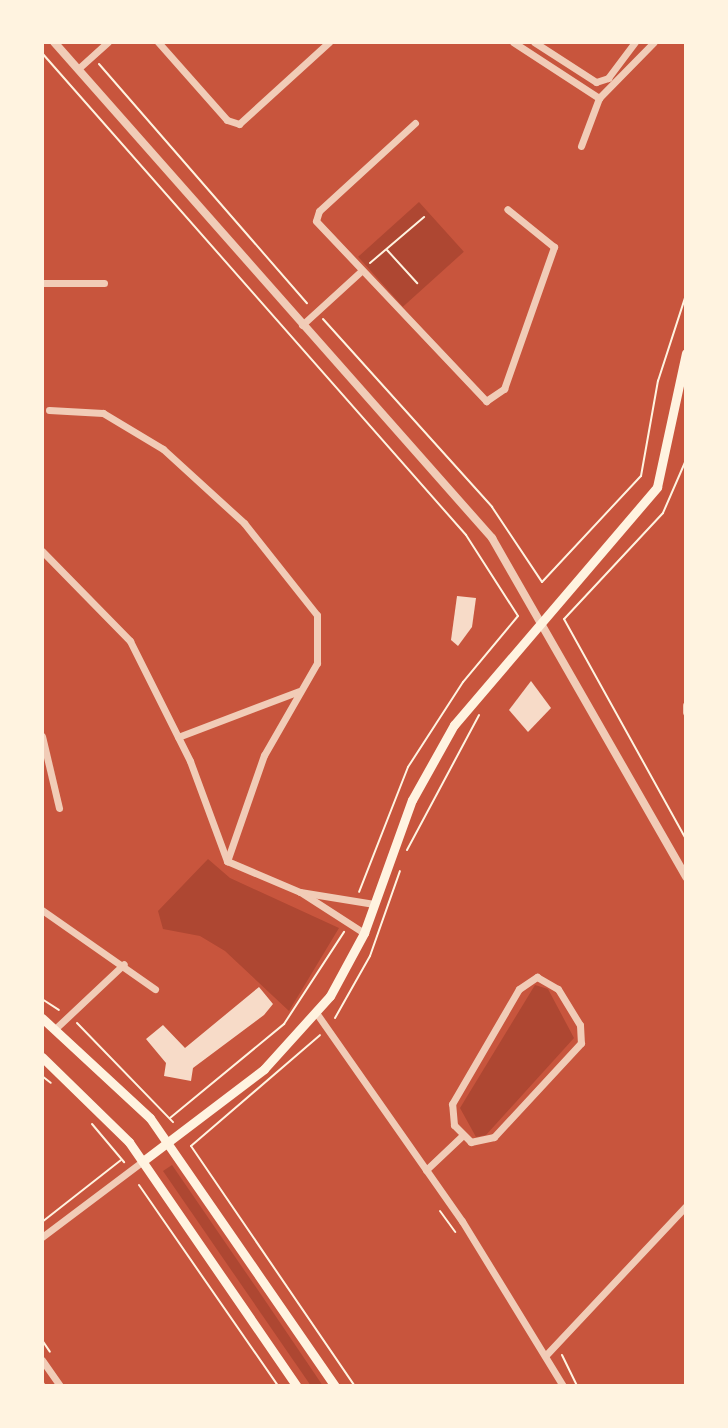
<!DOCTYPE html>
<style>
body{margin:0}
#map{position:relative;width:728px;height:1428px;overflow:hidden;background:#c8553d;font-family:"Public Sans",sans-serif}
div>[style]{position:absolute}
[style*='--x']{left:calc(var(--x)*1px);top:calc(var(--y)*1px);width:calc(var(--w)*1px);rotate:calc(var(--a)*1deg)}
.green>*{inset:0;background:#ae4732;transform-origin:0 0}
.building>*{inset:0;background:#f7dbc8}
.path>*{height:2px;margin:-1px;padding:0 1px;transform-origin:1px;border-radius:1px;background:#fff3e0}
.minor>*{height:7px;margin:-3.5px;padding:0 3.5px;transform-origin:3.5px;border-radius:3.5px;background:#f1ccb7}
.tertiary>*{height:8px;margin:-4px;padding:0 4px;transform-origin:4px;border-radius:4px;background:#f1ccb7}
.secondary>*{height:9px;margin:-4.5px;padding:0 4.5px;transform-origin:4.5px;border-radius:4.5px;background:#fff3e0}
span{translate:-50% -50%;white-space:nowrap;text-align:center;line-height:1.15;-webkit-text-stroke:8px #fff3e0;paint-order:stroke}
.frame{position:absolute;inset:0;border:44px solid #fff3e0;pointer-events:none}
</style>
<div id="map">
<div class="green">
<div style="left:419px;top:202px;width:67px;height:82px;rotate:48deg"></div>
<div style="clip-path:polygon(208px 859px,230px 878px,339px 928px,289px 1011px,225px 951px,200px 936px,163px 929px,158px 911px)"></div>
<div style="clip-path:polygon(535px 985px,548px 989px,574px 1038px,486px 1135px,476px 1137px,460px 1108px)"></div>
<div style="clip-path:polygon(172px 1165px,262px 1296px,323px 1386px,311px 1386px,163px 1171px)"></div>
</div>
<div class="building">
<div style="clip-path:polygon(457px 596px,476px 598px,472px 627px,458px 646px,451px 640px)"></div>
<div style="clip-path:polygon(531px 681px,551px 708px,528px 732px,509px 710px)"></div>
<div style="clip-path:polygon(259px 987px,273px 1004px,264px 1015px,193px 1068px,191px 1081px,164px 1076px,166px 1063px,146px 1039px,163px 1025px,185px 1048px)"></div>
</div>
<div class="path">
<div style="--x:42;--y:53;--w:642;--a:48.66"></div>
<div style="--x:466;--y:535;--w:96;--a:57.3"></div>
<div style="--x:518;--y:616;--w:86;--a:129.8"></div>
<div style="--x:463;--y:682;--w:101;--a:122.9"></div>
<div style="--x:408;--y:767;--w:134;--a:111.4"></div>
<div style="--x:99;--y:64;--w:317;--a:49"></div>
<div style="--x:387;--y:250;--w:45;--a:47.7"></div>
<div style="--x:370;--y:263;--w:71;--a:-40.4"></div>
<div style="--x:323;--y:319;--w:253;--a:48"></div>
<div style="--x:492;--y:507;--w:90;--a:56.3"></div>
<div style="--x:542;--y:582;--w:145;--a:-47"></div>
<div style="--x:641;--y:476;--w:97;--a:-79.9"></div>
<div style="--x:658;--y:381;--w:90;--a:-72"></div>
<div style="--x:686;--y:460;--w:58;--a:113.5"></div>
<div style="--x:663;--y:513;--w:145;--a:133"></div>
<div style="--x:564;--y:619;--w:252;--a:61"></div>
<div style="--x:407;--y:850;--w:153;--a:-61.9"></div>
<div style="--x:42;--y:999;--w:20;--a:33"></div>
<div style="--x:335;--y:1018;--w:71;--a:-60.6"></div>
<div style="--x:370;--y:956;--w:90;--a:-70.6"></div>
<div style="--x:77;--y:1023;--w:138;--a:45.9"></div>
<div style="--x:42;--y:1076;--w:11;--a:38"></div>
<div style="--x:170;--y:1118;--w:148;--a:-39.5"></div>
<div style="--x:284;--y:1024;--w:110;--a:-56.9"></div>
<div style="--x:92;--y:1124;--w:50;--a:49.9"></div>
<div style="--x:191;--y:1146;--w:170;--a:-40.7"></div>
<div style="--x:191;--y:1146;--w:291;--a:55.7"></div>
<div style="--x:139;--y:1185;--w:244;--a:55.3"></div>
<div style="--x:440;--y:1211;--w:26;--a:54"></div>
<div style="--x:42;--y:1222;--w:100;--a:-38.1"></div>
<div style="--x:42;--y:1340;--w:14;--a:56"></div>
<div style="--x:562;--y:1355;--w:34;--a:64"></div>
<div style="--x:42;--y:1381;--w:6;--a:59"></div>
</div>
<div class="minor">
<div style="--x:158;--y:42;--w:104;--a:48.5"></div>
<div style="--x:227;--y:120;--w:13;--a:18"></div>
<div style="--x:239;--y:124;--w:122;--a:-42.3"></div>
<div style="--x:513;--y:42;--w:103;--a:33.1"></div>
<div style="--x:599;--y:98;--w:78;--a:-45.5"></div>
<div style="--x:534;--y:42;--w:74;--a:32.8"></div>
<div style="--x:596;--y:82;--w:13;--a:-18"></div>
<div style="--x:608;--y:78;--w:45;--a:-53.1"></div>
<div style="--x:79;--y:68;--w:39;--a:-42"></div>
<div style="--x:415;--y:123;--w:130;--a:137.5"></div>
<div style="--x:319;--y:211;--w:10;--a:107"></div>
<div style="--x:316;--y:221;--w:248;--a:46.6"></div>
<div style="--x:486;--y:401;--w:22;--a:-34"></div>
<div style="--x:504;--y:389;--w:151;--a:-70.6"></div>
<div style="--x:554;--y:247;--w:60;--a:-141"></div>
<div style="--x:581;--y:146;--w:51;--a:-69.4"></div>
<div style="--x:42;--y:283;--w:62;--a:0"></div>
<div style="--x:302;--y:325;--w:79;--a:-42.4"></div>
<div style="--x:49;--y:410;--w:54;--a:3.2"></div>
<div style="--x:103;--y:413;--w:70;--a:31"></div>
<div style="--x:163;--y:449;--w:110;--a:42.4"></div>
<div style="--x:244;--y:523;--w:117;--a:51.6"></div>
<div style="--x:317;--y:615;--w:48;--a:90"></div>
<div style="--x:317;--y:663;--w:106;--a:119.9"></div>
<div style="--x:264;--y:755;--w:112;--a:109.2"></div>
<div style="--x:42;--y:551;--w:126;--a:45.6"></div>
<div style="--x:130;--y:641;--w:134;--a:63.4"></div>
<div style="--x:190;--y:761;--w:107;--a:69.7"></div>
<div style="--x:227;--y:861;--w:79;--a:23"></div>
<div style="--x:300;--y:892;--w:75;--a:9.2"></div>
<div style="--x:686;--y:705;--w:7;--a:90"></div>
<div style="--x:42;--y:736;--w:74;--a:76.7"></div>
<div style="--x:178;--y:737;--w:129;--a:-20.8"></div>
<div style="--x:302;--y:893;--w:74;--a:32.8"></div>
<div style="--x:42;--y:910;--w:138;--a:35"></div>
<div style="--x:537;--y:977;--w:24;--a:30"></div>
<div style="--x:558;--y:989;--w:42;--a:58.6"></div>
<div style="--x:580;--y:1025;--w:18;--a:87"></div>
<div style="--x:581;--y:1043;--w:128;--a:132.8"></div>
<div style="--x:494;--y:1137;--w:24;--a:168"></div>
<div style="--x:471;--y:1142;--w:24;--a:-135"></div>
<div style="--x:454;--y:1125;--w:21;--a:-95"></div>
<div style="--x:452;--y:1104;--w:133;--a:-59.8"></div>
<div style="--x:519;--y:989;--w:22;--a:-34"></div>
<div style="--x:317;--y:1014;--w:253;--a:55"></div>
<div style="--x:462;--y:1221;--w:193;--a:58.5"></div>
<div style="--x:56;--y:1028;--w:93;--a:-43.3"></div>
<div style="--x:426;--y:1170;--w:50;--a:-43.4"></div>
<div style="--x:42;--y:1237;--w:126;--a:-37"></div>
<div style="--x:546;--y:1355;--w:204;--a:-46.8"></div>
<div style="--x:42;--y:1360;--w:32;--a:55"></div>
</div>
<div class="tertiary">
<div style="--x:54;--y:42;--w:662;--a:48.55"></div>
<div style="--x:492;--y:538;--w:391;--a:60.2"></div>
</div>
<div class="secondary">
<div style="--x:42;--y:1018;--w:147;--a:42.8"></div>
<div style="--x:150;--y:1118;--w:326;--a:55.4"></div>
<div style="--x:42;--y:1057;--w:122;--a:44.3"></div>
<div style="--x:129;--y:1142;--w:296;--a:55.5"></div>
<div style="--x:143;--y:1161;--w:152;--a:-37.2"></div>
<div style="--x:264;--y:1069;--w:98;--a:-47.9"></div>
<div style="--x:330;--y:996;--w:72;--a:-61.6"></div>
<div style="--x:364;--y:933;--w:141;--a:-70.2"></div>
<div style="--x:412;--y:800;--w:86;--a:-60.8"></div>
<div style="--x:454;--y:725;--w:313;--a:-49.5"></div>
<div style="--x:657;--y:487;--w:137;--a:-77.8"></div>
</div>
<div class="frame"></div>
</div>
